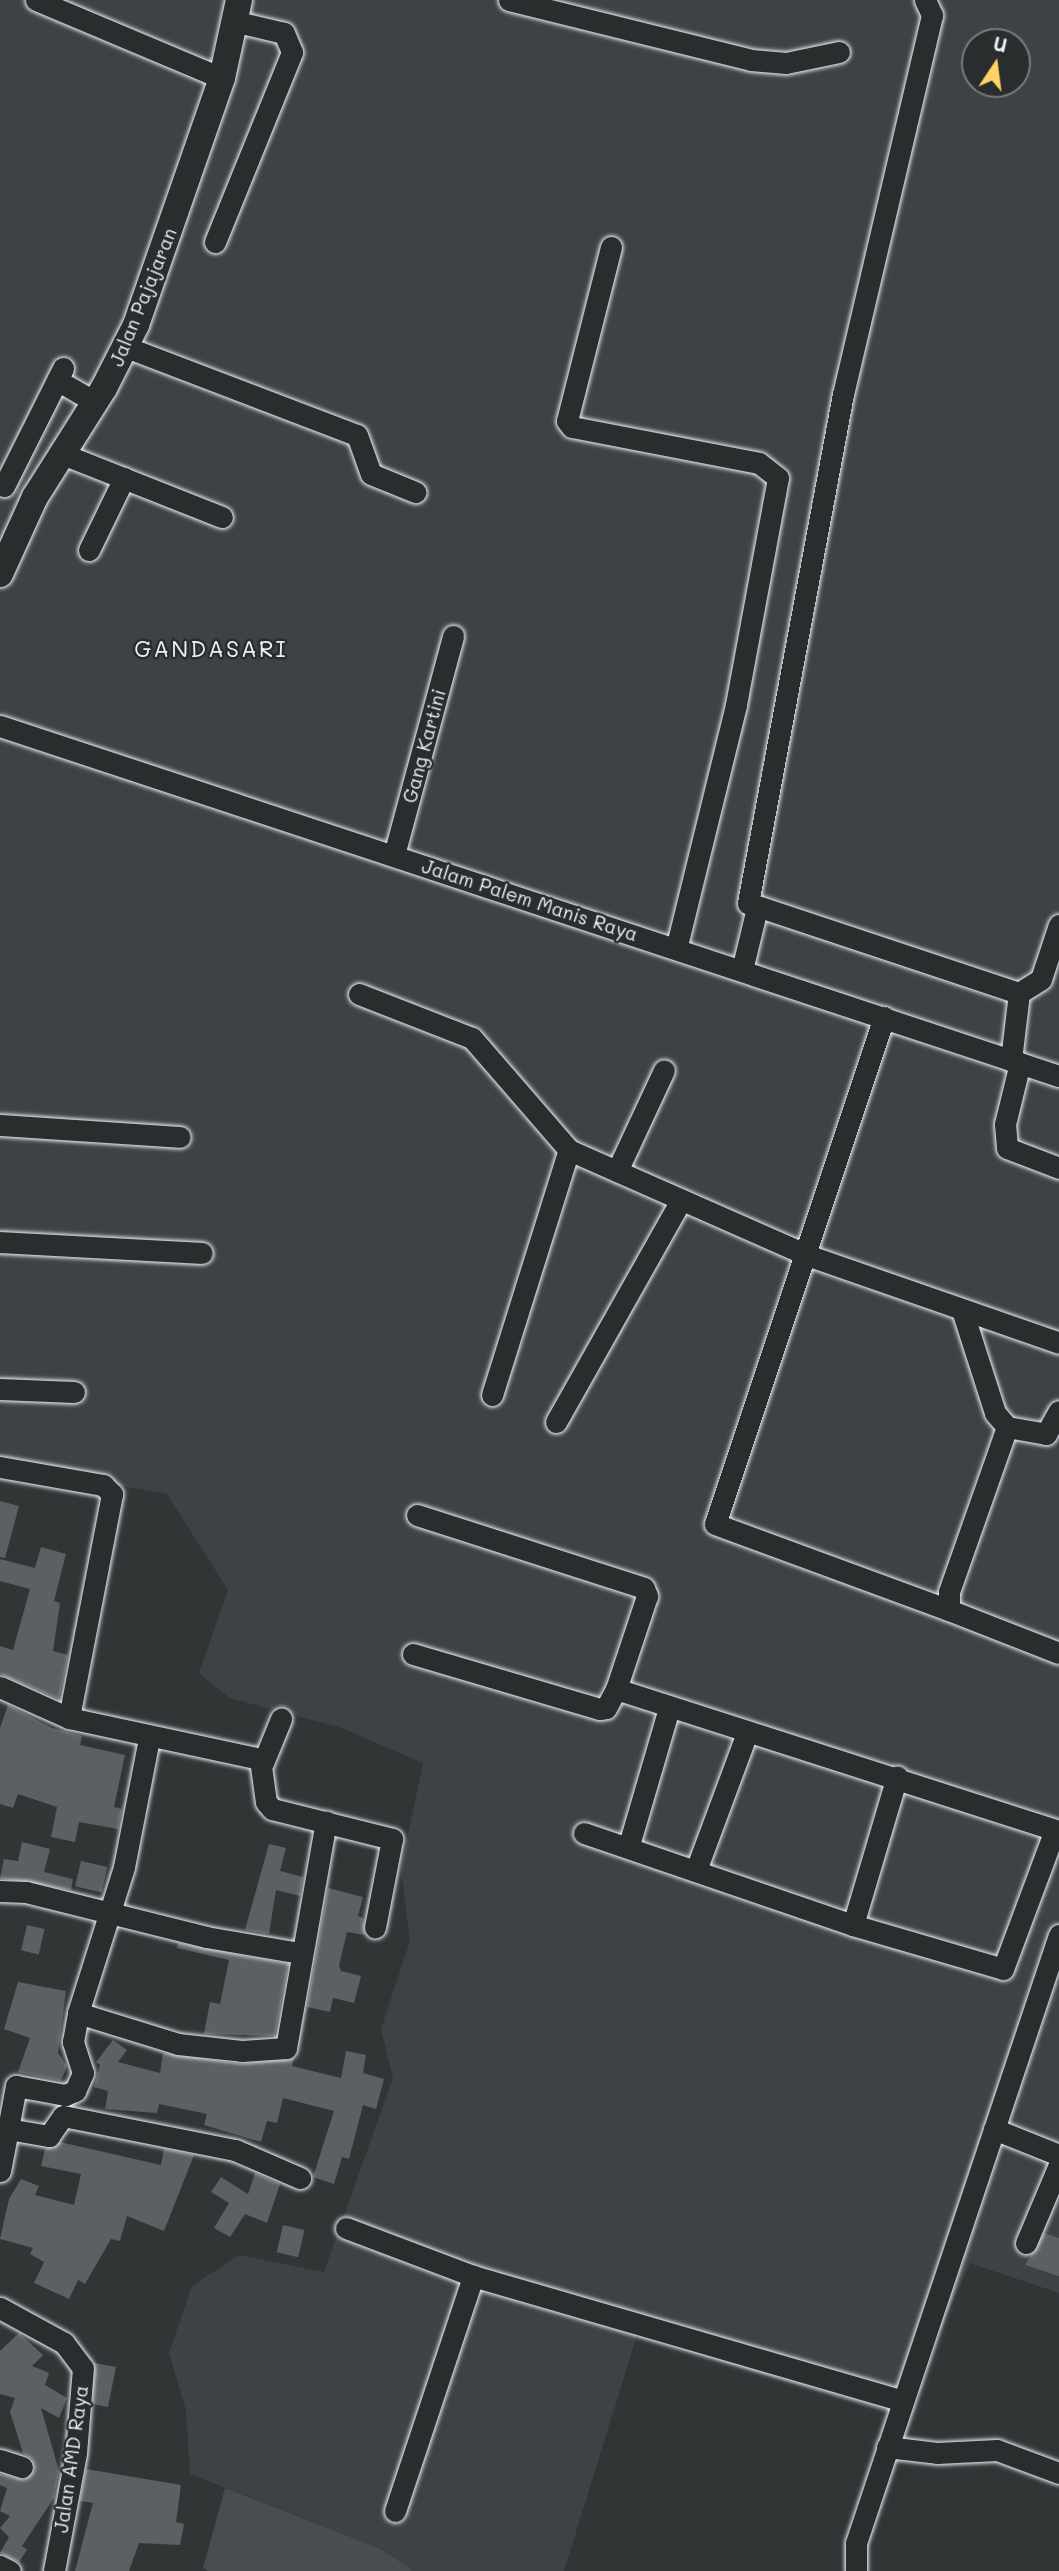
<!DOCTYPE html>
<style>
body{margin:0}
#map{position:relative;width:1059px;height:2571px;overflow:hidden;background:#323536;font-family:Mali,sans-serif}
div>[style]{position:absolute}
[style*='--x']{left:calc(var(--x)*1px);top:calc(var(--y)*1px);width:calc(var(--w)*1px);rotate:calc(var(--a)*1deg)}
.built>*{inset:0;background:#3f4244}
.green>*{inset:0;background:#494d4f}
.building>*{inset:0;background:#5c6063;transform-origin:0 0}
.roads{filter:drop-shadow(0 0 2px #e8f1f8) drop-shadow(0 0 2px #e8f1f8)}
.minor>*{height:21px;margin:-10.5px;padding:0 10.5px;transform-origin:10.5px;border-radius:10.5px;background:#2a2d2e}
.major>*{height:26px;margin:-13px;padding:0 13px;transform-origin:13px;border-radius:13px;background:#2a2d2e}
span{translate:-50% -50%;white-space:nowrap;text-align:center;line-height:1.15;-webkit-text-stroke:5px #2a2d2e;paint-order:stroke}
.street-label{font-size:19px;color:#e8f1f8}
.quarter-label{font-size:23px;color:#e8f1f8;letter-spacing:2px}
.north{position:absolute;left:961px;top:28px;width:70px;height:70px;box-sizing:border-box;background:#2a2d2e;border:2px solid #767b7f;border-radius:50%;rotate:13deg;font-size:19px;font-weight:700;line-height:28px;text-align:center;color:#e8f1f8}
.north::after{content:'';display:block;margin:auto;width:24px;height:32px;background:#ffd166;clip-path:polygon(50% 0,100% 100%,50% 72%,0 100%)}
</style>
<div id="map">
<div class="built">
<div style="clip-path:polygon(evenodd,0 0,1059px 0,1059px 2293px,970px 2263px,901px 2418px,637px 2335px,564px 2571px,414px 2571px,379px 2548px,190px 2474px,186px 2410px,169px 2353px,192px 2286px,239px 2255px,324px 2272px,393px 2078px,381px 2029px,410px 1941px,401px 1869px,423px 1763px,342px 1728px,230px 1698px,199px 1673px,228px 1590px,167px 1494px,0 1464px,0 0,975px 42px,1017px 42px,1017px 84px,975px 84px,975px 42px)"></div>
</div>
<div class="green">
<div style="clip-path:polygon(225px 2488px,379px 2548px,414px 2571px,208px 2571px,203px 2568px)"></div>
</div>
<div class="building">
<div style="clip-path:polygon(0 1501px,19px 1506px,5px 1558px,0 1557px)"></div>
<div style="clip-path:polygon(41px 1547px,66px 1554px,54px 1601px,60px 1603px,53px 1651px,68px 1655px,59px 1699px,0 1674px,0 1646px,13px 1650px,30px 1589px,0 1581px,0 1559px,35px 1568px)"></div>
<div style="clip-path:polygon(8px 1705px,52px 1728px,82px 1736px,80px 1745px,125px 1755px,114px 1807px,122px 1809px,118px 1829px,79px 1822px,75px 1842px,51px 1837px,57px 1807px,18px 1794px,13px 1808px,0 1804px,0 1728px)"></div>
<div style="clip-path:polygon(22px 1842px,50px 1849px,44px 1872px,73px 1879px,71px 1890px,0 1878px,4px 1859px,18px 1861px)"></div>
<div style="clip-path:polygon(269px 1844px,286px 1848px,280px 1871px,303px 1877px,300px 1896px,276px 1890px,269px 1934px,245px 1930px)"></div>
<div style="left:81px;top:1861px;width:27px;height:26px;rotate:13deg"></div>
<div style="clip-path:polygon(328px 1888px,363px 1897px,358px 1916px,363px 1918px,365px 1935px,347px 1932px,339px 1966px,341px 1971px,361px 1976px,354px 2003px,333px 1998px,330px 2012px,307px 2007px)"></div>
<div style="left:27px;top:1925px;width:18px;height:26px;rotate:13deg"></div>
<div style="clip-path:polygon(178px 1943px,288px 1964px,275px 2036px,204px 2034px,210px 2002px,220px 2004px,229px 1960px,177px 1948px)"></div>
<div style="clip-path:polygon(18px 1982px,66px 1991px,58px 2053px,67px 2066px,61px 2081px,18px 2072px,30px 2038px,4px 2029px)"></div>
<div style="clip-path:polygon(113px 2040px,127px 2050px,118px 2062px,160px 2073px,163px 2053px,241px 2064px,294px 2058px,292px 2066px,341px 2078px,346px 2051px,366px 2055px,363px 2073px,384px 2079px,376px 2109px,363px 2105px,349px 2159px,342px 2157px,334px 2184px,313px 2177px,334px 2111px,283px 2098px,277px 2123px,267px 2121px,261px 2142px,204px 2125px,207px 2114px,159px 2104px,157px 2113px,105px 2109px,108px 2091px,94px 2087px,100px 2065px,96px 2062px)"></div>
<div style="clip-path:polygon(60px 2142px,161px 2165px,164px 2149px,194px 2155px,164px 2231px,127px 2216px,120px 2241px,111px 2239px,85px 2284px,78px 2280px,69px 2299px,34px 2283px,44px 2262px,30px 2254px,33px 2248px,0 2239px,9px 2199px,21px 2179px,39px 2186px,35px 2195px,74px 2205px,81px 2174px,41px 2166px,45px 2149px)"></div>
<div style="clip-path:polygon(255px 2173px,280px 2184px,267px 2223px,245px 2214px,230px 2237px,214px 2228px,229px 2203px,211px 2192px,221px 2177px,248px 2194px)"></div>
<div style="left:283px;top:2225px;width:22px;height:28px;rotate:13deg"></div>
<div style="clip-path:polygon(1044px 2233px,1059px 2238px,1059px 2276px,1025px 2265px)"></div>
<div style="clip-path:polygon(19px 2333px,43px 2355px,32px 2366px,49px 2373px,45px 2385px,67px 2398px,59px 2418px,41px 2408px,59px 2471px,54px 2498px,22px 2546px,27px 2550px,19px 2562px,0 2553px,9px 2537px,0 2528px,10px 2516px,0 2511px,7px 2488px,0 2485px,0 2474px,24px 2480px,35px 2470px,32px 2459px,23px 2453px,10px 2412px,15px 2398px,0 2394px,0 2351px)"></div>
<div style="clip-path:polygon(94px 2363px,116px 2367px,108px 2407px,93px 2404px)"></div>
<div style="clip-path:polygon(86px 2469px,181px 2485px,176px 2522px,184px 2524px,180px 2545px,139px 2543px,129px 2571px,75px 2571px,93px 2503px,80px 2501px)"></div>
</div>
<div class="roads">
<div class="minor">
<div style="--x:36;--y:0;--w:202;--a:22.8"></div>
<div style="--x:509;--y:0;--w:249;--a:13.9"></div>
<div style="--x:751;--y:60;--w:35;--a:5"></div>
<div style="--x:786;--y:63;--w:54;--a:-11.7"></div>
<div style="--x:925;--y:0;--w:17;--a:65"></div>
<div style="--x:932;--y:15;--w:389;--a:103.2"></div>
<div style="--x:843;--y:394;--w:518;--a:100.57"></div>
<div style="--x:748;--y:903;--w:286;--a:18.4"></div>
<div style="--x:1019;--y:993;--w:26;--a:-32"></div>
<div style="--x:1041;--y:979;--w:57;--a:-71.6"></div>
<div style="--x:215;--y:242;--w:205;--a:-67.9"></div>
<div style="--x:292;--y:52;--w:21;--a:-113"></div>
<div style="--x:284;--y:33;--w:48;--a:-166.8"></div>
<div style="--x:611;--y:247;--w:179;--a:104.2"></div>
<div style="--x:567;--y:421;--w:8;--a:50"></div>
<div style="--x:572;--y:427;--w:190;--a:10.9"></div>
<div style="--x:759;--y:463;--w:24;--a:38"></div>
<div style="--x:778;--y:478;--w:231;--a:100.5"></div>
<div style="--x:736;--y:705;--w:251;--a:103.8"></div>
<div style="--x:126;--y:347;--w:247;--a:20.9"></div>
<div style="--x:357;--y:435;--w:41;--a:70.3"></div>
<div style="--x:371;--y:474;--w:48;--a:22.2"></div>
<div style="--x:57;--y:380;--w:44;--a:30.1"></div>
<div style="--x:60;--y:453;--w:174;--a:21.6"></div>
<div style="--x:4;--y:486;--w:132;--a:-63.4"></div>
<div style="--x:89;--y:550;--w:80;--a:-64.1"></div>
<div style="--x:0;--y:726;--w:1115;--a:18.29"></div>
<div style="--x:394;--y:855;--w:227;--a:-74.9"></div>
<div style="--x:742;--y:970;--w:64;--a:-76.4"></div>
<div style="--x:359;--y:994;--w:121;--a:21.3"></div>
<div style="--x:472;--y:1038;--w:148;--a:49.1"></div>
<div style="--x:569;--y:1150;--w:260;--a:23.8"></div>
<div style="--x:807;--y:1255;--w:267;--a:19.2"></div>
<div style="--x:884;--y:1017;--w:534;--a:108.43"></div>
<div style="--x:715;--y:1524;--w:249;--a:20.2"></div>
<div style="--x:1011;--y:1060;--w:67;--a:-83.2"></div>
<div style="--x:1020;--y:1063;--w:63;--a:103.8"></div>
<div style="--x:1005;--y:1124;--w:24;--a:85"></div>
<div style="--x:1007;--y:1148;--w:56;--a:21"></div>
<div style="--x:0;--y:1125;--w:180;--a:3.8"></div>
<div style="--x:617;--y:1171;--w:111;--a:-65"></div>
<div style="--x:0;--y:1242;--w:202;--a:3.1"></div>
<div style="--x:962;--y:1310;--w:108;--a:72.2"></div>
<div style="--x:995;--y:1413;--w:18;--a:49"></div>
<div style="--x:1007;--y:1427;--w:175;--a:109.4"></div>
<div style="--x:949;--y:1592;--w:18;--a:90"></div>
<div style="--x:949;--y:1610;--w:118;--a:21.4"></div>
<div style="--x:0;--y:1389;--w:74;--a:2.3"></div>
<div style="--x:492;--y:1395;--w:257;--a:-72.6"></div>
<div style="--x:556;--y:1422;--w:255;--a:-60.6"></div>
<div style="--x:1007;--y:1427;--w:40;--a:10"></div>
<div style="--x:1046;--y:1434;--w:26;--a:-61"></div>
<div style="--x:0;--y:1467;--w:105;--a:9.9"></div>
<div style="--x:103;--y:1485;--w:13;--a:45"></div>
<div style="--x:112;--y:1494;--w:228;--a:100.9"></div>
<div style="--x:69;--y:1718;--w:195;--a:12.1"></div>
<div style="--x:260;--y:1759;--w:43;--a:82.1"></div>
<div style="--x:266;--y:1802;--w:9;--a:49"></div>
<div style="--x:272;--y:1809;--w:124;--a:14"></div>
<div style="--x:392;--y:1839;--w:90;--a:100.9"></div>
<div style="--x:417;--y:1515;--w:238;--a:17.8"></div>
<div style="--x:644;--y:1588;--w:9;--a:69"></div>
<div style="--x:647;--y:1596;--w:98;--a:108.4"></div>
<div style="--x:616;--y:1689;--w:465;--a:17.8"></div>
<div style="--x:413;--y:1654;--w:195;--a:16.4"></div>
<div style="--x:600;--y:1709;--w:6;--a:-9"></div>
<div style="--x:606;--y:1708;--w:21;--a:-62"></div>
<div style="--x:0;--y:1687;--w:76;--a:24.2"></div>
<div style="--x:263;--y:1763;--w:48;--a:-67.8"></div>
<div style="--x:584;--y:1833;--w:284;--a:18.9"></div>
<div style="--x:853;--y:1925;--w:156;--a:16.3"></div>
<div style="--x:1003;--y:1969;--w:148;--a:-69.5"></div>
<div style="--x:629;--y:1845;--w:143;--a:-73.7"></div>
<div style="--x:696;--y:1870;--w:146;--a:-69.6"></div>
<div style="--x:0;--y:1891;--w:26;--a:2"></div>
<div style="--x:26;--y:1892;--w:186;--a:14"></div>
<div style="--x:206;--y:1937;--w:95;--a:9.7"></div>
<div style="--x:853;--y:1925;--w:155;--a:-73.5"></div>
<div style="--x:78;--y:2013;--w:105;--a:17.2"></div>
<div style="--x:178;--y:2044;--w:64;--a:6.2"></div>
<div style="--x:242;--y:2051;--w:44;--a:-3.9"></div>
<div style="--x:286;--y:2048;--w:230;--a:-80"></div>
<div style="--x:8;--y:2129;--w:44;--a:-79.5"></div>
<div style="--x:16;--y:2086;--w:50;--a:10.4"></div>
<div style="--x:65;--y:2095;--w:11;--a:-22"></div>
<div style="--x:75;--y:2091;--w:20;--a:-66"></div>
<div style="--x:83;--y:2073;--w:33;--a:-108"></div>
<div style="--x:73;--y:2042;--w:29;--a:-80"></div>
<div style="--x:78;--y:2013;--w:153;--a:-72.5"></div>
<div style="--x:124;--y:1867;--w:131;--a:-79"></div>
<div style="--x:994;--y:2129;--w:70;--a:21.8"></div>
<div style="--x:0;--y:2171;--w:43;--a:-79.2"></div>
<div style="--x:8;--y:2129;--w:42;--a:9.7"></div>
<div style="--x:49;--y:2136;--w:24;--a:-55"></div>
<div style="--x:63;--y:2116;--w:175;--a:11.2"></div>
<div style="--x:235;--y:2150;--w:71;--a:23.3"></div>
<div style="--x:346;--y:2228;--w:136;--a:20.7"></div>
<div style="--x:473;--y:2276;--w:447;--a:16.2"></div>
<div style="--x:1026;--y:2243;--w:85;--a:-67.1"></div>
<div style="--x:0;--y:2308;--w:73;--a:28.7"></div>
<div style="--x:64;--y:2343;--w:31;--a:53"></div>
<div style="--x:83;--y:2368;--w:85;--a:94.7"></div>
<div style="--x:76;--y:2453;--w:120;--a:100.6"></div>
<div style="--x:887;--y:2447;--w:50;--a:6.8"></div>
<div style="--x:937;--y:2453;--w:60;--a:-2.9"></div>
<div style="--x:997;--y:2450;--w:66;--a:20.4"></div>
<div style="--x:0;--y:2460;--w:23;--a:18"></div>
<div style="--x:395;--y:2511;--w:248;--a:-71.6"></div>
<div style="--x:0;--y:2566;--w:11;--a:27"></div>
<div style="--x:856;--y:2571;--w:28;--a:-90"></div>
<div style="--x:856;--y:2543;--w:641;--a:-71.54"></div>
</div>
<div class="major">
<div style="--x:0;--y:574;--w:85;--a:-65.6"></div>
<div style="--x:35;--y:497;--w:129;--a:-57.7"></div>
<div style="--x:104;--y:388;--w:71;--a:-63.1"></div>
<div style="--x:136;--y:325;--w:262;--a:-70.8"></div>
<div style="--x:222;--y:78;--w:80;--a:-77.7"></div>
</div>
</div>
<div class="street-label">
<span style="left:143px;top:297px;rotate:-68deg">Jalan Pajajaran</span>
<span style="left:424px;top:746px;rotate:-75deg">Gang Kartini</span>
<span style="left:530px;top:900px;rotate:18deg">Jalam Palem Manis Raya</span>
<span style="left:71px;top:2459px;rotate:-82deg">Jalan AMD Raya</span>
</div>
<div class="quarter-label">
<span style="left:211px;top:648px">GANDASARI</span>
</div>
<div class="north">U</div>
</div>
